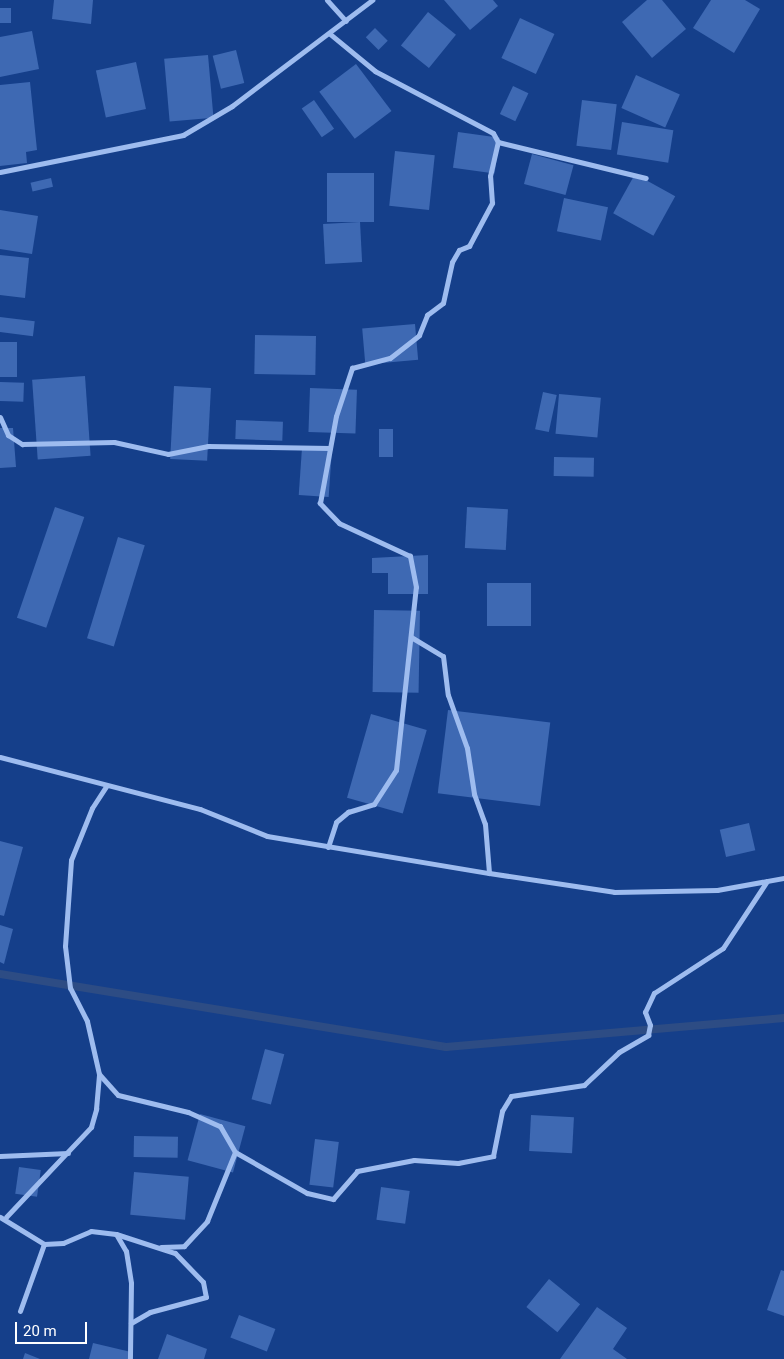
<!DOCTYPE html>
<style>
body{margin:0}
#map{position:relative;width:784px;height:1359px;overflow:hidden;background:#153f8a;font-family:Roboto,sans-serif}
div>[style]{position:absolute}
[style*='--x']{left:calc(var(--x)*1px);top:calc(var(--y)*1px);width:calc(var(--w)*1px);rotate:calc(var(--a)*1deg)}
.stream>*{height:8px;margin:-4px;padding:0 4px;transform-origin:4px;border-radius:4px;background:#2d4c84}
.building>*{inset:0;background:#3e69b3;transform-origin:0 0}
.minor>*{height:5px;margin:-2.5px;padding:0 2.5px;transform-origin:2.5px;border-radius:2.5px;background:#9ebcef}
span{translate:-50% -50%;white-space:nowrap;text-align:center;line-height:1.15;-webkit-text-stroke:4.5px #153f8a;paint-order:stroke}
.scale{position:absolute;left:15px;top:1322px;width:72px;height:22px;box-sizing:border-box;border:2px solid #fff;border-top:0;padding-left:6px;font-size:15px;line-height:18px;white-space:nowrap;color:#fff;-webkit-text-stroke:4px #153f8a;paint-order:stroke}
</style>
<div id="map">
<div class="stream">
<div style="--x:0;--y:974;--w:452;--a:9.3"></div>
<div style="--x:446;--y:1047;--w:339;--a:-4.9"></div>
</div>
<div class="building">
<div style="clip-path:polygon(54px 0,93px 0,91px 24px,52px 19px)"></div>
<div style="clip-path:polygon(444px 0,493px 0,498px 6px,470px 30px)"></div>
<div style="clip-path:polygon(647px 0,662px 0,686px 29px,652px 58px,622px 22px)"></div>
<div style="clip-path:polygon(711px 0,745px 0,760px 9px,734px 53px,693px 28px)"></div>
<div style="left:0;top:8px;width:11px;height:15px"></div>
<div style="left:428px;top:12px;width:36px;height:43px;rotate:39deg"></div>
<div style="left:520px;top:18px;width:38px;height:44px;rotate:25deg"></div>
<div style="left:375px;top:28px;width:18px;height:13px;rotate:45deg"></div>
<div style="clip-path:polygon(32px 31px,39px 69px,0 77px,0 37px)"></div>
<div style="left:236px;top:50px;width:34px;height:24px;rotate:76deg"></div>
<div style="left:208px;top:55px;width:63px;height:44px;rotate:85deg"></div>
<div style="left:136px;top:62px;width:48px;height:41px;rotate:78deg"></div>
<div style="left:356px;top:64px;width:59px;height:46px;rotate:53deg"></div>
<div style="left:636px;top:75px;width:48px;height:36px;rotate:24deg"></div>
<div style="clip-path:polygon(30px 82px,37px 150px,26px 152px,27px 163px,0 166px,0 85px)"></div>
<div style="left:513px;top:86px;width:17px;height:31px;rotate:25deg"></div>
<div style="left:314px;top:100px;width:35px;height:15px;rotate:55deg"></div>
<div style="left:582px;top:100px;width:35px;height:46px;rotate:7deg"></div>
<div style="left:622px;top:122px;width:52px;height:33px;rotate:9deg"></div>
<div style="left:458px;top:132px;width:42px;height:36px;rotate:8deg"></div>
<div style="left:395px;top:151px;width:40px;height:55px;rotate:6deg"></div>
<div style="left:532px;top:154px;width:43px;height:31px;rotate:15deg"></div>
<div style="left:327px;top:173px;width:47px;height:49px"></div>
<div style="left:635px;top:174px;width:46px;height:45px;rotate:29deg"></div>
<div style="left:51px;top:178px;width:9px;height:21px;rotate:77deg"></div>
<div style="left:564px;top:198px;width:45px;height:34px;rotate:12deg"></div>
<div style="clip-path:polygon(0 210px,38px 216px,32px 254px,0 249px)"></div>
<div style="left:360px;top:222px;width:40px;height:37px;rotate:87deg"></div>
<div style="clip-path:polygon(0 255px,29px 258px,25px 298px,0 295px)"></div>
<div style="left:0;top:317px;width:35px;height:15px;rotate:7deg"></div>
<div style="left:415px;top:324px;width:36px;height:53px;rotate:85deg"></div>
<div style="left:255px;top:335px;width:61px;height:39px;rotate:1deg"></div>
<div style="left:0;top:342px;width:17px;height:35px"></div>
<div style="left:85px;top:376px;width:80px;height:53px;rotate:86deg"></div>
<div style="left:0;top:382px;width:24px;height:19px;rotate:2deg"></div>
<div style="left:174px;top:386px;width:37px;height:73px;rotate:3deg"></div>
<div style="left:310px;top:388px;width:47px;height:44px;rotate:2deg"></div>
<div style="left:543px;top:392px;width:14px;height:38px;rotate:12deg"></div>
<div style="left:559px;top:394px;width:42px;height:40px;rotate:5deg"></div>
<div style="left:236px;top:420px;width:47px;height:19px;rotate:2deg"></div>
<div style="clip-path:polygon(0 428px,13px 428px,16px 467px,0 468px)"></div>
<div style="left:379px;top:429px;width:14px;height:28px"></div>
<div style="left:302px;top:448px;width:30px;height:47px;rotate:4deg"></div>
<div style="left:554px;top:457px;width:40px;height:19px;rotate:1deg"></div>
<div style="left:55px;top:507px;width:31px;height:117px;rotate:19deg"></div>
<div style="left:467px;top:507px;width:41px;height:41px;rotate:3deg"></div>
<div style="left:118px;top:537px;width:28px;height:106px;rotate:17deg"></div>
<div style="clip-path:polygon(428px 555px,428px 594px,388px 594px,388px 573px,372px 573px,372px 558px)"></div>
<div style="left:531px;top:583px;width:43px;height:44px;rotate:90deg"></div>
<div style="left:374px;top:610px;width:46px;height:82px;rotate:1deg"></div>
<div style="left:448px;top:710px;width:103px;height:84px;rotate:7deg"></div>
<div style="left:371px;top:714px;width:58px;height:87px;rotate:16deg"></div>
<div style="left:749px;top:823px;width:28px;height:30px;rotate:77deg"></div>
<div style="clip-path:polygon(0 841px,23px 847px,4px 916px,0 915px)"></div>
<div style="clip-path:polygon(0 925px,13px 929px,4px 964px,0 962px)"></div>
<div style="left:265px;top:1049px;width:20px;height:52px;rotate:15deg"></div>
<div style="left:200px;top:1114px;width:47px;height:48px;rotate:15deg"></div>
<div style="left:531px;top:1115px;width:43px;height:36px;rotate:3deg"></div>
<div style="left:134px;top:1136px;width:44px;height:21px;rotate:1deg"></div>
<div style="left:315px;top:1139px;width:24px;height:46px;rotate:7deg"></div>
<div style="left:19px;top:1167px;width:22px;height:27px;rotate:8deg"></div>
<div style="left:134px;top:1172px;width:55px;height:43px;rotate:5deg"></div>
<div style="left:381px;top:1187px;width:29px;height:33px;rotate:8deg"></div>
<div style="clip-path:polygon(781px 1270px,784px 1271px,784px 1316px,767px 1310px)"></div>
<div style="left:549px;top:1279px;width:40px;height:36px;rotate:39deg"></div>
<div style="clip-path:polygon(597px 1307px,627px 1328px,613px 1349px,627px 1359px,560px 1359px)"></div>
<div style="left:239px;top:1315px;width:39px;height:24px;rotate:21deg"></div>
<div style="clip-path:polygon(167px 1334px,207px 1349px,204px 1359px,158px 1359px)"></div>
<div style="clip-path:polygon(93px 1343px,131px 1352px,130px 1359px,89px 1359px)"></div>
<div style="clip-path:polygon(25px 1353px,40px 1359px,23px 1359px)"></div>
</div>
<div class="minor">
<div style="--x:327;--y:0;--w:28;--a:48"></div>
<div style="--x:498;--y:142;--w:152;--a:13.7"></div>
<div style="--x:0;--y:172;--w:187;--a:-11.4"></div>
<div style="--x:183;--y:135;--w:57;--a:-30.6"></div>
<div style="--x:232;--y:106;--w:176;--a:-37.1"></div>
<div style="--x:0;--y:417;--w:20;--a:66"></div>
<div style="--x:8;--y:435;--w:17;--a:33"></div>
<div style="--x:22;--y:444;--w:92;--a:-1.2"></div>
<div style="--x:114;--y:442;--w:55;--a:12.5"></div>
<div style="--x:168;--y:454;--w:41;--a:-11.3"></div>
<div style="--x:208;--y:446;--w:122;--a:0.9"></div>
<div style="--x:411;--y:637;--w:37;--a:31"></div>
<div style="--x:443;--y:656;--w:39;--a:83"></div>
<div style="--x:448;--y:695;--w:56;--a:70.3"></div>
<div style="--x:467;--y:748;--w:47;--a:81.3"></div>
<div style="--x:474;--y:794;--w:32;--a:70"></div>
<div style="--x:485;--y:824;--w:49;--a:85.3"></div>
<div style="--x:0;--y:757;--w:207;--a:14.6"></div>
<div style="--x:200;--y:809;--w:72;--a:21.9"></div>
<div style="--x:267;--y:836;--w:225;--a:9.5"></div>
<div style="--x:489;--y:873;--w:126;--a:8.6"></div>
<div style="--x:614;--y:892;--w:103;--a:-1.1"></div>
<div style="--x:717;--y:890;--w:68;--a:-10.2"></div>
<div style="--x:328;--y:847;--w:26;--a:-72"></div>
<div style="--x:336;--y:822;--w:16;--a:-40"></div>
<div style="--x:348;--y:812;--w:27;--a:-17"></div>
<div style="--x:374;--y:804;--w:40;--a:-57.1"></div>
<div style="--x:396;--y:770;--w:184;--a:-83.8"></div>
<div style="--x:416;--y:587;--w:32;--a:-101"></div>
<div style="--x:410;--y:556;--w:78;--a:-155.1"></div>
<div style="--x:339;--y:523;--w:28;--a:-134"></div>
<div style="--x:320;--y:503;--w:88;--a:-79.6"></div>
<div style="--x:336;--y:416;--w:51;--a:-71.6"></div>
<div style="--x:352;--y:368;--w:39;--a:-15"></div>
<div style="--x:390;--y:358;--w:37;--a:-38"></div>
<div style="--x:419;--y:335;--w:22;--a:-68"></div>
<div style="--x:427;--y:315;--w:20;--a:-37"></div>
<div style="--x:443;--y:303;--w:42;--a:-77.6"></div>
<div style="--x:452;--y:262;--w:14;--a:-60"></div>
<div style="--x:459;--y:250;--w:11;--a:-22"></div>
<div style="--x:469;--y:246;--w:49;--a:-61.9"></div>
<div style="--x:492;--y:203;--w:27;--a:-94"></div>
<div style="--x:490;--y:176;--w:35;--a:-77"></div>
<div style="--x:498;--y:142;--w:10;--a:-119"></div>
<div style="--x:493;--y:133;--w:133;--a:-152.3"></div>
<div style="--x:375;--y:71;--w:58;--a:-140.6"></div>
<div style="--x:99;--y:1074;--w:28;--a:48"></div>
<div style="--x:118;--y:1095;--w:72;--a:13.7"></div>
<div style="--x:188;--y:1112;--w:35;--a:24"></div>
<div style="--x:220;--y:1126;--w:30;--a:60"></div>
<div style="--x:235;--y:1152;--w:83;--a:29.7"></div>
<div style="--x:307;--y:1193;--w:27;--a:13"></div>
<div style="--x:333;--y:1199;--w:37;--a:-49"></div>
<div style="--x:357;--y:1171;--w:58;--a:-10.9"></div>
<div style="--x:414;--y:1160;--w:44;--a:3.9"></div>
<div style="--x:458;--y:1163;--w:36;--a:-11"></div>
<div style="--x:493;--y:1156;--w:46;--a:-78.7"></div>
<div style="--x:502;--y:1111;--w:17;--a:-59"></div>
<div style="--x:511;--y:1096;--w:74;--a:-8.6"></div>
<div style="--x:584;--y:1085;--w:48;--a:-43.3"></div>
<div style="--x:619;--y:1052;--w:34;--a:-30"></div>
<div style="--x:648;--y:1035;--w:10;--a:-79"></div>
<div style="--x:650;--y:1025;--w:14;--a:-111"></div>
<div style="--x:645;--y:1012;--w:21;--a:-65"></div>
<div style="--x:654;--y:993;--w:82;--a:-33.1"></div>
<div style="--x:723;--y:948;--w:80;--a:-56.7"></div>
<div style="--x:0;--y:1156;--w:68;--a:-2.5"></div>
<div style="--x:0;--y:1217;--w:52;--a:31.5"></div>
<div style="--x:44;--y:1244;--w:19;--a:-3"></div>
<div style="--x:63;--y:1243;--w:30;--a:-23"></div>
<div style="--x:91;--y:1231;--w:25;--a:7"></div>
<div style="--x:116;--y:1234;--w:20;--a:60"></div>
<div style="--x:126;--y:1251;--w:32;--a:81"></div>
<div style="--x:131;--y:1283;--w:76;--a:90.8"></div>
<div style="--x:6;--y:1217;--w:124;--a:-46.6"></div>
<div style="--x:91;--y:1127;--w:19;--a:-74"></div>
<div style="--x:96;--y:1109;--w:35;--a:-85"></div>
<div style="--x:99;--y:1074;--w:54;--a:-102.8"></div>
<div style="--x:87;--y:1021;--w:37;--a:-117"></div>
<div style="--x:70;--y:988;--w:42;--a:-96.8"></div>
<div style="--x:65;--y:946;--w:86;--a:-86"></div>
<div style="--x:71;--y:860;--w:56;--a:-68"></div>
<div style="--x:92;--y:808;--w:27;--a:-57"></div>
<div style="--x:116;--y:1234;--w:62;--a:17.9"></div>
<div style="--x:175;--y:1253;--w:40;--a:46"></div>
<div style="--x:203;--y:1282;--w:15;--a:79"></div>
<div style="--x:206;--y:1297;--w:58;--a:165"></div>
<div style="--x:150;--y:1312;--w:22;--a:150"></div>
<div style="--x:161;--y:1247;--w:23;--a:-2"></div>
<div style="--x:184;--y:1246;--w:34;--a:-47"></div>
<div style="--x:207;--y:1221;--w:74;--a:-67.9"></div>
<div style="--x:20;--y:1311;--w:71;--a:-70.3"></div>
</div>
<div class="scale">20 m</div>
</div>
